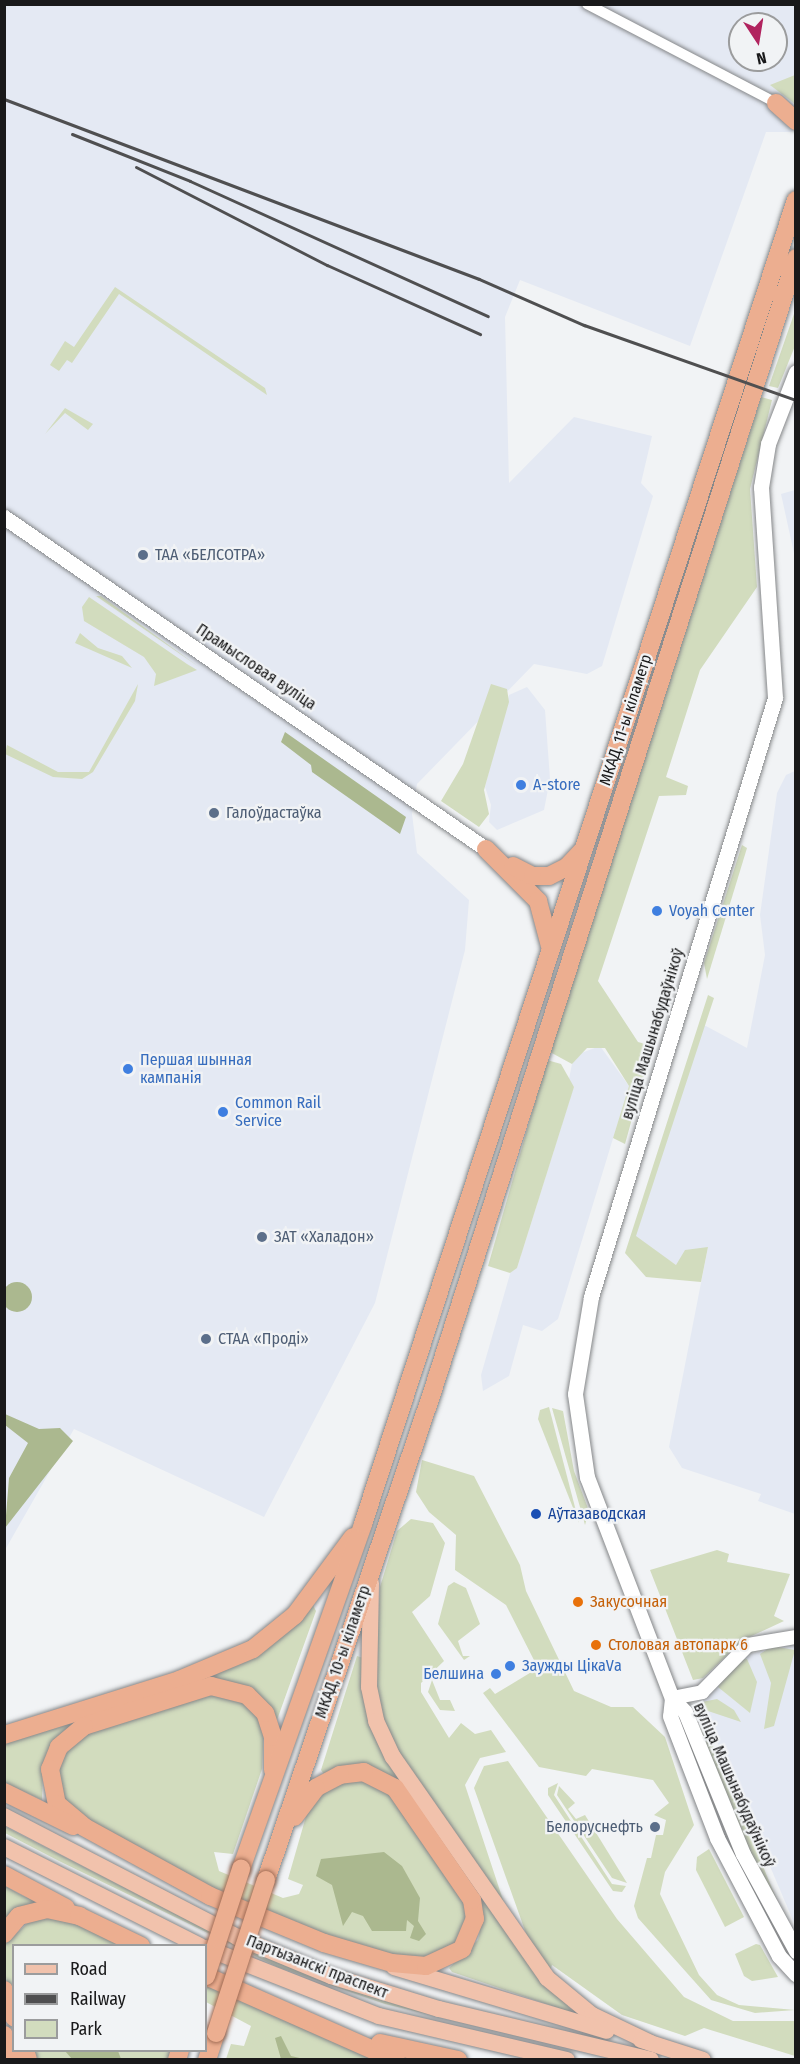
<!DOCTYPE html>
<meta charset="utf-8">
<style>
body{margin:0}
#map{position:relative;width:800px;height:2064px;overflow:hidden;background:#f1f3f5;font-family:"Fira Sans Condensed",sans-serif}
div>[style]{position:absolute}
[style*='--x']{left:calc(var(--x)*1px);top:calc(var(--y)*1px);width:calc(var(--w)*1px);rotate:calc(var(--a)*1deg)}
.built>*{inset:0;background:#e4e9f3}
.green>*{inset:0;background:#d2dcbe}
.forest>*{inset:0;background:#abb88f}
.round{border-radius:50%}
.roads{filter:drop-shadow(0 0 2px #858789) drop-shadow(0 0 2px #858789)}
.minor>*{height:10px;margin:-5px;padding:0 5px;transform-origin:5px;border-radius:5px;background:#fff}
.tertiary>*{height:14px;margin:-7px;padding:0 7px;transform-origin:7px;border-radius:7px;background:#fff}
.secondary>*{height:15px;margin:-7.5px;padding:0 7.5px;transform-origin:7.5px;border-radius:7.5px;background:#fff}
.primary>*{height:16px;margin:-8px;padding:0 8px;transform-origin:8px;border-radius:8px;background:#f1c2ac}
.trunk>*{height:18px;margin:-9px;padding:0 9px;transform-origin:9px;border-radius:9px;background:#ecae90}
.rail>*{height:3px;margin:-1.5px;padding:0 1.5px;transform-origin:1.5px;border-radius:1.5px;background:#4f4f50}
.bridges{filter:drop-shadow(0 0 2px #a06c55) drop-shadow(0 0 2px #a06c55)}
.trunk-bridge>*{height:18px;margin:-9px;padding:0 9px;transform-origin:9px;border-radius:9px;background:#ecae90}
.dots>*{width:16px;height:16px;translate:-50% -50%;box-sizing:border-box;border:3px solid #f1f3f5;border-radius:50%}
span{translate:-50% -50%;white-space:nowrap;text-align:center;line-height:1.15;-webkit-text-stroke:4.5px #f1f3f5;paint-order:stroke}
.service-label{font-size:16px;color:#4e5e75}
.left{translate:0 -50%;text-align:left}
.right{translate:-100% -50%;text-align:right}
.street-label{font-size:16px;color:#19191a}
.shop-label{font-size:16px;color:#366cbe}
.transit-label{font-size:16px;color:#164399}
.food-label{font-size:16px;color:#c56008}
.frame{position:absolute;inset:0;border:6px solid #19191a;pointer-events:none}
.legend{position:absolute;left:12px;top:1944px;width:195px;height:108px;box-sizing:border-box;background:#f1f3f5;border:2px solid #9b9c9d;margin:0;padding:8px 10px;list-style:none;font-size:18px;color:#19191a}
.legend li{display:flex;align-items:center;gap:12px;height:30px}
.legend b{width:30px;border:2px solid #9b9c9d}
.north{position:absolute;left:728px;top:12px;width:60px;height:60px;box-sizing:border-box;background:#f1f3f5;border:2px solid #9b9c9d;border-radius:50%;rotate:168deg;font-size:16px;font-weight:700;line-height:24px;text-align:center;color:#19191a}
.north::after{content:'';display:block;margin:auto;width:21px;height:27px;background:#b1245f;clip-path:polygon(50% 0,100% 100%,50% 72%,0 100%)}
</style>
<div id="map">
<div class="built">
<div style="clip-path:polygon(evenodd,5px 5px,795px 5px,795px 125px,792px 132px,766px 132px,690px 346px,520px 280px,505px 317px,509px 483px,574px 417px,652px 436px,641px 483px,653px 496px,602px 666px,587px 674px,534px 664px,417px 784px,412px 814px,417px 853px,469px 900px,465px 950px,375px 1303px,264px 1517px,74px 1429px,5px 1550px,5px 5px,740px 24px,776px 24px,776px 60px,740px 60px,740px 24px)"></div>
<div style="clip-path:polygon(795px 490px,796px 490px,795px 558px,781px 494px)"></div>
<div style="clip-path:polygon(527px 687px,545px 710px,550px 779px,544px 810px,497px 830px,489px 822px,491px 805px,485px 787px,509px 695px)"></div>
<div style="clip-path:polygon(795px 771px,795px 1514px,758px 1501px,761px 1494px,682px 1468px,669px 1447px,708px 1247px,676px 1265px,635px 1237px,704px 1025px,747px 1048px,765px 955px,760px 915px,777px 793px,786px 775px)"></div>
<div style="clip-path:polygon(600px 1046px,629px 1086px,558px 1319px,542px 1331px,523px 1325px,509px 1376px,483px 1391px,481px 1375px,512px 1267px,517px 1268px,574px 1086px,568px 1084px,572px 1064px,576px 1055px)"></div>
<div style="clip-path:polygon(795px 1644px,795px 1925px,700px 1702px,745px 1655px)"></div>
</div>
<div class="green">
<div style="clip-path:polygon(795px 75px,796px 75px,795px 104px,770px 85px)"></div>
<div style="clip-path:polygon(115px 287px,265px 388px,267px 395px,119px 294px,72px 363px,67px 360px,59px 371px,50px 365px,65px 341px,74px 347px)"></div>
<div style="clip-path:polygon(795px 311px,795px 346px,778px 388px,769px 386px)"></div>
<div style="clip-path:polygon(761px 397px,772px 400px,750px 489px,757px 587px,700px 670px,666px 777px,688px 786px,686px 795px,659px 796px,598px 981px,638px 1042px,652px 1046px,625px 1144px,613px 1138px,629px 1086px,605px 1048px,587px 1048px,572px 1064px,550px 1052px)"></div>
<div style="clip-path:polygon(65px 408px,93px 424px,88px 430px,65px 413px,45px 434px)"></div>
<div style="clip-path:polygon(96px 596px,101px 596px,199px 667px)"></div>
<div style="clip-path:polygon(89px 597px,187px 664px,197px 670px,154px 686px,156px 674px,144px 657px,84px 621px,82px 607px)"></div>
<div style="clip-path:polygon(80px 633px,98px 648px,122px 656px,132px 668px,75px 643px)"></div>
<div style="clip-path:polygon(138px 684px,135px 701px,93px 772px,82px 779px,53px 777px,5px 754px,7px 745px,58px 772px,89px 772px)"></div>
<div style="clip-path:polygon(491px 684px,507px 689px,509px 702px,484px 790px,489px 814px,479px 827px,441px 801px,463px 764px)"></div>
<div style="clip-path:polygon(742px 845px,747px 848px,707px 979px,704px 963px)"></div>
<div style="clip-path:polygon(708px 995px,714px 998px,636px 1236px,676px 1265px,685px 1250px,708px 1247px,701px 1282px,646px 1277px,625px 1253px)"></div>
<div style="clip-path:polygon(547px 1060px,561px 1064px,574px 1087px,517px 1268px,510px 1273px,488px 1266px)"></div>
<div style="clip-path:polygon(549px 1407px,576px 1511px,579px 1523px,538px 1419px,540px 1410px)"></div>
<div style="clip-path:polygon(552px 1408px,563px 1411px,574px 1471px,589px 1511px,585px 1525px)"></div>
<div style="clip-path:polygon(422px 1460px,474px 1476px,520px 1565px,526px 1591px,574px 1691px,611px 1707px,633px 1707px,665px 1737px,694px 1825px,665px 1872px,660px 1894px,699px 1975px,717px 1995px,739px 2005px,795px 2010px,755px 2013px,711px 2000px,638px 1918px,634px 1906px,647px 1858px,651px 1858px,656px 1835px,663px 1835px,666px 1820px,654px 1815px,669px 1803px,653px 1780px,592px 1769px,586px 1776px,539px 1767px,483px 1693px,490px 1688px,495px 1694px,538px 1668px,506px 1605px,455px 1570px,456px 1535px,429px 1512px,416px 1492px)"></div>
<div style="clip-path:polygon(411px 1519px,433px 1523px,445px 1543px,430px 1596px,412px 1612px,444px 1661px,421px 1683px,421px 1692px,449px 1738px,461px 1723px,475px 1734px,491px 1730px,506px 1752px,480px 1758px,465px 1785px,507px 1912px,396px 1753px,374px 1694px,380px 1587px,397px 1531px)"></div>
<div style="clip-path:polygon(717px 1550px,729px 1554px,727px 1562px,790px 1574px,774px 1616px,784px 1621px,743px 1640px,703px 1678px,693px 1680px,650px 1570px)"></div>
<div style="clip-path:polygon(454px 1582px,466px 1588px,480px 1624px,458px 1641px,463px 1656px,470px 1656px,464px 1660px,438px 1624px,448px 1586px)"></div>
<div style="clip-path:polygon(313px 1605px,316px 1611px,277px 1720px,241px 1685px,224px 1680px,90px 1718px,43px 1769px,42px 1800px,5px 1783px,4px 1742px,200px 1678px)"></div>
<div style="clip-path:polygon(772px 1646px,795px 1650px,774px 1726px,764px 1729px,771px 1683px,760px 1654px)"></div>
<div style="clip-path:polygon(357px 1656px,363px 1658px,365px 1705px,573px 2013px,452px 1972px,449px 1968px,478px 1940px,483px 1914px,476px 1892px,402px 1789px,347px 1766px,324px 1774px,321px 1770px)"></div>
<div style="clip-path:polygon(747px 1659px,757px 1682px,750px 1713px,718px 1687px,736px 1660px)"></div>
<div style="clip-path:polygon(432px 1680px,440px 1700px,450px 1700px,455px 1711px,440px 1710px,428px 1692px)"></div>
<div style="clip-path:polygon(195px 1694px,240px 1697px,264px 1724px,262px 1769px,233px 1854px,214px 1852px,219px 1871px,283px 1898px,299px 1894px,303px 1885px,288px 1879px,311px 1799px,353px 1778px,387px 1788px,464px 1891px,467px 1933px,439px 1959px,372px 1955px,216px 1894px,85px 1824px,54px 1786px,54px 1773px,76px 1737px)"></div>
<div style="clip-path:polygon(717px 1699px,734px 1710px,741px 1722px,705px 1710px,702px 1702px)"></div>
<div style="clip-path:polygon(695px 1723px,708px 1734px,789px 1929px,760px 1876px)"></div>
<div style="clip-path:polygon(508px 1761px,617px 1919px,684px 1997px,733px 2021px,795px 2021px,795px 2056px,704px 2028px,685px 2036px,622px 2015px,552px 1965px,549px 1974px,533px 1953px,474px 1788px,484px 1766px)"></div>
<div style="clip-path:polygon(558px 1783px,554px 1795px,612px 1884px,626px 1886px,622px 1892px,613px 1891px,548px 1795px,548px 1788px)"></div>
<div style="clip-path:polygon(559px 1786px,575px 1803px,568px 1809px,576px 1819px,585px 1815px,627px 1883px,612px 1878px,557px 1795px)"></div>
<div style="clip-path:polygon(4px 1826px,203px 1928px,617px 2059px,385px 2004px,278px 1967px,59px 1861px,5px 1833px)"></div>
<div style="clip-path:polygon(709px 1849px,744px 1917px,725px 1927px,696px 1870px,697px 1857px)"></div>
<div style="clip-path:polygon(5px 1886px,23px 1896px,41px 1903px,5px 1924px)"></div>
<div style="clip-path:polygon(33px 1918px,62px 1918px,126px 1945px,14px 1946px,13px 2004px,5px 1974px,4px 1945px)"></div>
<div style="clip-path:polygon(756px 1944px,760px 1945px,778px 1977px,752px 1981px,744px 1976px,735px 1954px)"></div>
<div style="clip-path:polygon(206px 1984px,388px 2059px,226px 2059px,231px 2044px,244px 2046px,251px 2026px,206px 2002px)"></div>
<div style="clip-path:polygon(30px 2051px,171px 2051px,169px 2060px,33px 2059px)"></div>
</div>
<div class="forest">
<div style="clip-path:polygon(285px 732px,406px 817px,400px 834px,312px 772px,311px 765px,281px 742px)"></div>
<div class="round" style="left:2px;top:1282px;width:30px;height:30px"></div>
<div style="clip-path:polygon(5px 1414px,39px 1429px,60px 1428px,73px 1441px,5px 1528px,9px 1478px,28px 1443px,5px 1425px)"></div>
<div style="clip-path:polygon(384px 1852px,402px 1866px,420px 1898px,418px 1921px,426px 1934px,419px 1941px,410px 1938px,414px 1926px,407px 1920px,406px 1931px,372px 1931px,363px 1916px,352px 1912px,343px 1926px,332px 1885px,316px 1876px,321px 1859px)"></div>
<div style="clip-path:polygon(281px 2036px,291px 2056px,304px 2059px,281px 2059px,275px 2038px)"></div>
<div style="clip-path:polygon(65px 2051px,118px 2051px,121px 2059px,72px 2059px)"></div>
</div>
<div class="roads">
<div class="minor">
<div style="--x:587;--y:4;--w:213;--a:27.6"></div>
</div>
<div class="tertiary">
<div style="--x:672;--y:1698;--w:31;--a:-11"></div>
<div style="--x:702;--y:1692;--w:66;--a:-45.6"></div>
<div style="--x:748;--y:1645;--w:49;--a:-9.5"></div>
</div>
<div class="secondary">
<div style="--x:796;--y:372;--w:77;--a:111.3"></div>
<div style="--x:768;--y:444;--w:44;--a:99.2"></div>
<div style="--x:761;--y:487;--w:211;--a:86.2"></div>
<div style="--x:775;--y:698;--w:627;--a:107.08"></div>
<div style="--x:591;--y:1297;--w:98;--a:99.4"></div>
<div style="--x:575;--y:1394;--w:84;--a:81.8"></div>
<div style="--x:587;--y:1477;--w:237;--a:69"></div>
<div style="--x:672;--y:1698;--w:19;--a:47"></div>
<div style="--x:685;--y:1712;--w:153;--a:67.8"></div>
<div style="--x:743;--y:1854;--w:111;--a:61.3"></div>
<div style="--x:4;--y:517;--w:585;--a:34.56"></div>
<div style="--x:672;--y:1698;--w:18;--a:96"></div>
<div style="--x:670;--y:1716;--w:131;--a:68.9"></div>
<div style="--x:717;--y:1838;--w:133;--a:62.3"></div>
<div style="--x:779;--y:1956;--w:25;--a:47"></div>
</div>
<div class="primary">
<div style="--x:371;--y:1583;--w:104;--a:91.1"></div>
<div style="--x:369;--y:1687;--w:35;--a:78"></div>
<div style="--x:376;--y:1721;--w:40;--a:65"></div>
<div style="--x:393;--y:1757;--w:269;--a:55.1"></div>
<div style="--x:547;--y:1978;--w:58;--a:39.4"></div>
<div style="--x:592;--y:2015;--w:65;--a:25.4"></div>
<div style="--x:4;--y:1816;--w:263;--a:27.4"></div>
<div style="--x:237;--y:1937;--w:102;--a:22.5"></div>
<div style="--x:331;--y:1976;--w:113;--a:17"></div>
<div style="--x:439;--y:2009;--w:218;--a:13.5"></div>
<div style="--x:4;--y:1847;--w:220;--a:26.8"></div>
<div style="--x:206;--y:1948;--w:186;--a:21.5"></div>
<div style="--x:379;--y:2016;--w:193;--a:13.2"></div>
<div style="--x:394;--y:1967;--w:222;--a:16.7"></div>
<div style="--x:641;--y:2040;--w:65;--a:17.9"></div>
</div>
<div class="trunk">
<div style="--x:776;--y:103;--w:27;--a:42"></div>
<div style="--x:486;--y:849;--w:74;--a:45"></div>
<div style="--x:538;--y:901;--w:47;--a:75.1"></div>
<div style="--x:513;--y:866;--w:22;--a:27"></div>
<div style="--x:533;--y:876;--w:16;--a:0"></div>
<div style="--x:549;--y:876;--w:20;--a:-27"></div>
<div style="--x:567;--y:867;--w:22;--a:-47"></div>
<div style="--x:4;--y:1735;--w:183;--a:-17.4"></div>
<div style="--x:179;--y:1680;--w:80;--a:-22.7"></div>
<div style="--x:253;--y:1649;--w:54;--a:-39"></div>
<div style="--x:295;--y:1615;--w:97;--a:-53.4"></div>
<div style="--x:273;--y:1770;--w:33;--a:-90"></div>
<div style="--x:273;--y:1737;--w:25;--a:-108"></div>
<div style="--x:265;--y:1713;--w:25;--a:-135"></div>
<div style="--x:247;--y:1695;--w:37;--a:-166"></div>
<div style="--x:211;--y:1686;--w:133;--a:162.5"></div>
<div style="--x:84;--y:1726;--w:33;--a:140"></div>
<div style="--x:59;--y:1747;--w:24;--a:112"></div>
<div style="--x:50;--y:1769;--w:36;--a:79"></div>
<div style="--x:57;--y:1804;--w:35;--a:40"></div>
<div style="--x:84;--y:1827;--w:144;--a:28.7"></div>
<div style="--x:210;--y:1896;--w:123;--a:22.4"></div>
<div style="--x:324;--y:1943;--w:71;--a:16.4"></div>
<div style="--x:392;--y:1963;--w:34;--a:5"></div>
<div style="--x:426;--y:1966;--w:40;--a:-25"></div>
<div style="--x:462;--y:1949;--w:33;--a:-67"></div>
<div style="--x:475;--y:1919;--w:19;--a:-99"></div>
<div style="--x:472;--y:1900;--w:136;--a:-124.5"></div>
<div style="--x:395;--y:1788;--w:35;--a:-153"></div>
<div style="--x:364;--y:1772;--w:24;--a:173"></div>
<div style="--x:340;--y:1775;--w:27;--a:152"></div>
<div style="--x:316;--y:1788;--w:36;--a:127"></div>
<div style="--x:4;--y:1792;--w:77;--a:26.2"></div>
<div style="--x:241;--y:1869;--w:366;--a:-70.5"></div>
<div style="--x:363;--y:1524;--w:1393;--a:-71.89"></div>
<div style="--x:4;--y:1875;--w:70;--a:28"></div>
<div style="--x:266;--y:1880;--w:511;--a:-71.18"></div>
<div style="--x:431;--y:1396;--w:1195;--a:-72.22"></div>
<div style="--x:4;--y:1934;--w:23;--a:-50"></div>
<div style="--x:19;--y:1916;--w:29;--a:-14"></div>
<div style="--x:47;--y:1909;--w:33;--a:12"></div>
<div style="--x:79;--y:1916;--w:69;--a:25.8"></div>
<div style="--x:206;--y:1976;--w:208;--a:23.9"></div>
<div style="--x:4;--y:1990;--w:29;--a:70"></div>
<div style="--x:4;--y:2035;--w:27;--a:70"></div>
<div style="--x:380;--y:2043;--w:80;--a:12.3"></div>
<div style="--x:25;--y:2050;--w:10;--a:73"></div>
<div style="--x:177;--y:2060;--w:10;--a:-73"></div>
<div style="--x:207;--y:2060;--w:28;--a:-72"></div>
</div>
</div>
<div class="rail">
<div style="--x:4;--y:99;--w:508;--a:20.75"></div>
<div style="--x:479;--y:279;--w:115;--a:23.7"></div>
<div style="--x:584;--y:325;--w:225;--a:19.5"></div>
<div style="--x:72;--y:134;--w:127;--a:21.7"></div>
<div style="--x:190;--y:181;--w:327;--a:24.4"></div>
<div style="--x:136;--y:167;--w:215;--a:27.2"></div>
<div style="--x:327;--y:265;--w:168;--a:24.3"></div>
</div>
<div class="bridges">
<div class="trunk-bridge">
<div style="--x:206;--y:1976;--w:113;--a:-71.9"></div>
<div style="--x:216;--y:2033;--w:161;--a:-71.9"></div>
</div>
</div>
<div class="dots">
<div style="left:143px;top:555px;background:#5c6f8a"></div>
<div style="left:521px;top:785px;background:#3f7fe0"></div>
<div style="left:214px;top:813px;background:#5c6f8a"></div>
<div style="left:657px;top:911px;background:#3f7fe0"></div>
<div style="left:128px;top:1069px;background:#3f7fe0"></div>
<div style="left:223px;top:1112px;background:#3f7fe0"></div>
<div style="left:262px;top:1237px;background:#5c6f8a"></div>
<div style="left:206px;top:1339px;background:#5c6f8a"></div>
<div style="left:536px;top:1514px;background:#1a4fb4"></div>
<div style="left:578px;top:1602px;background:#e8710a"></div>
<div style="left:596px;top:1645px;background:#e8710a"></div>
<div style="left:510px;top:1666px;background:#3f7fe0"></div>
<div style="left:496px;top:1674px;background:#3f7fe0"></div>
<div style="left:655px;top:1827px;background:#5c6f8a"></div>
</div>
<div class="service-label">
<span class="left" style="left:155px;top:555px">ТАА «БЕЛСОТРА»</span>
<span class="left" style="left:226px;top:813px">Галоўдастаўка</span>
<span class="left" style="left:274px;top:1237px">ЗАТ «Халадон»</span>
<span class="left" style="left:218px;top:1339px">СТАА «Проді»</span>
<span class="right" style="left:643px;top:1827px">Белоруснефть</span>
</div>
<div class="street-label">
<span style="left:256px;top:667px;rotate:34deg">Прамысловая вуліца</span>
<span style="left:626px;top:720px;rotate:-72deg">МКАД, 11-ы кіламетр</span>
<span style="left:653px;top:1034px;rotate:-73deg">вуліца Машынабудаўнікоў</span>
<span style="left:343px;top:1652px;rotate:-71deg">МКАД, 10-ы кіламетр</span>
<span style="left:734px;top:1785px;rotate:66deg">вуліца Машынабудаўнікоў</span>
<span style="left:317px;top:1967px;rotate:21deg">Партызанскі праспект</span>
</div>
<div class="shop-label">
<span class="left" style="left:533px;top:785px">А-store</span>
<span class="left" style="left:669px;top:911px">Voyah Center</span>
<span class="left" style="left:140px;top:1069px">Першая шынная<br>кампанія</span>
<span class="left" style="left:235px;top:1112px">Common Rail<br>Service</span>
<span class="left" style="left:522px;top:1666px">Заужды ЦікаVа</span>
<span class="right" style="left:484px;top:1674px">Белшина</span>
</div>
<div class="transit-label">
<span class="left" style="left:548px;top:1514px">Аўтазаводская</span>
</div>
<div class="food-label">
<span class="left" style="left:590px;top:1602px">Закусочная</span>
<span class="left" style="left:608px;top:1645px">Столовая автопарк 6</span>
</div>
<div class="frame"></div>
<ul class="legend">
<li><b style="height:8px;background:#f1c2ac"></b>Road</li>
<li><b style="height:8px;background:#4f4f50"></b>Railway</li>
<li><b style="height:16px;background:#d2dcbe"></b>Park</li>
</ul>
<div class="north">N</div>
</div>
